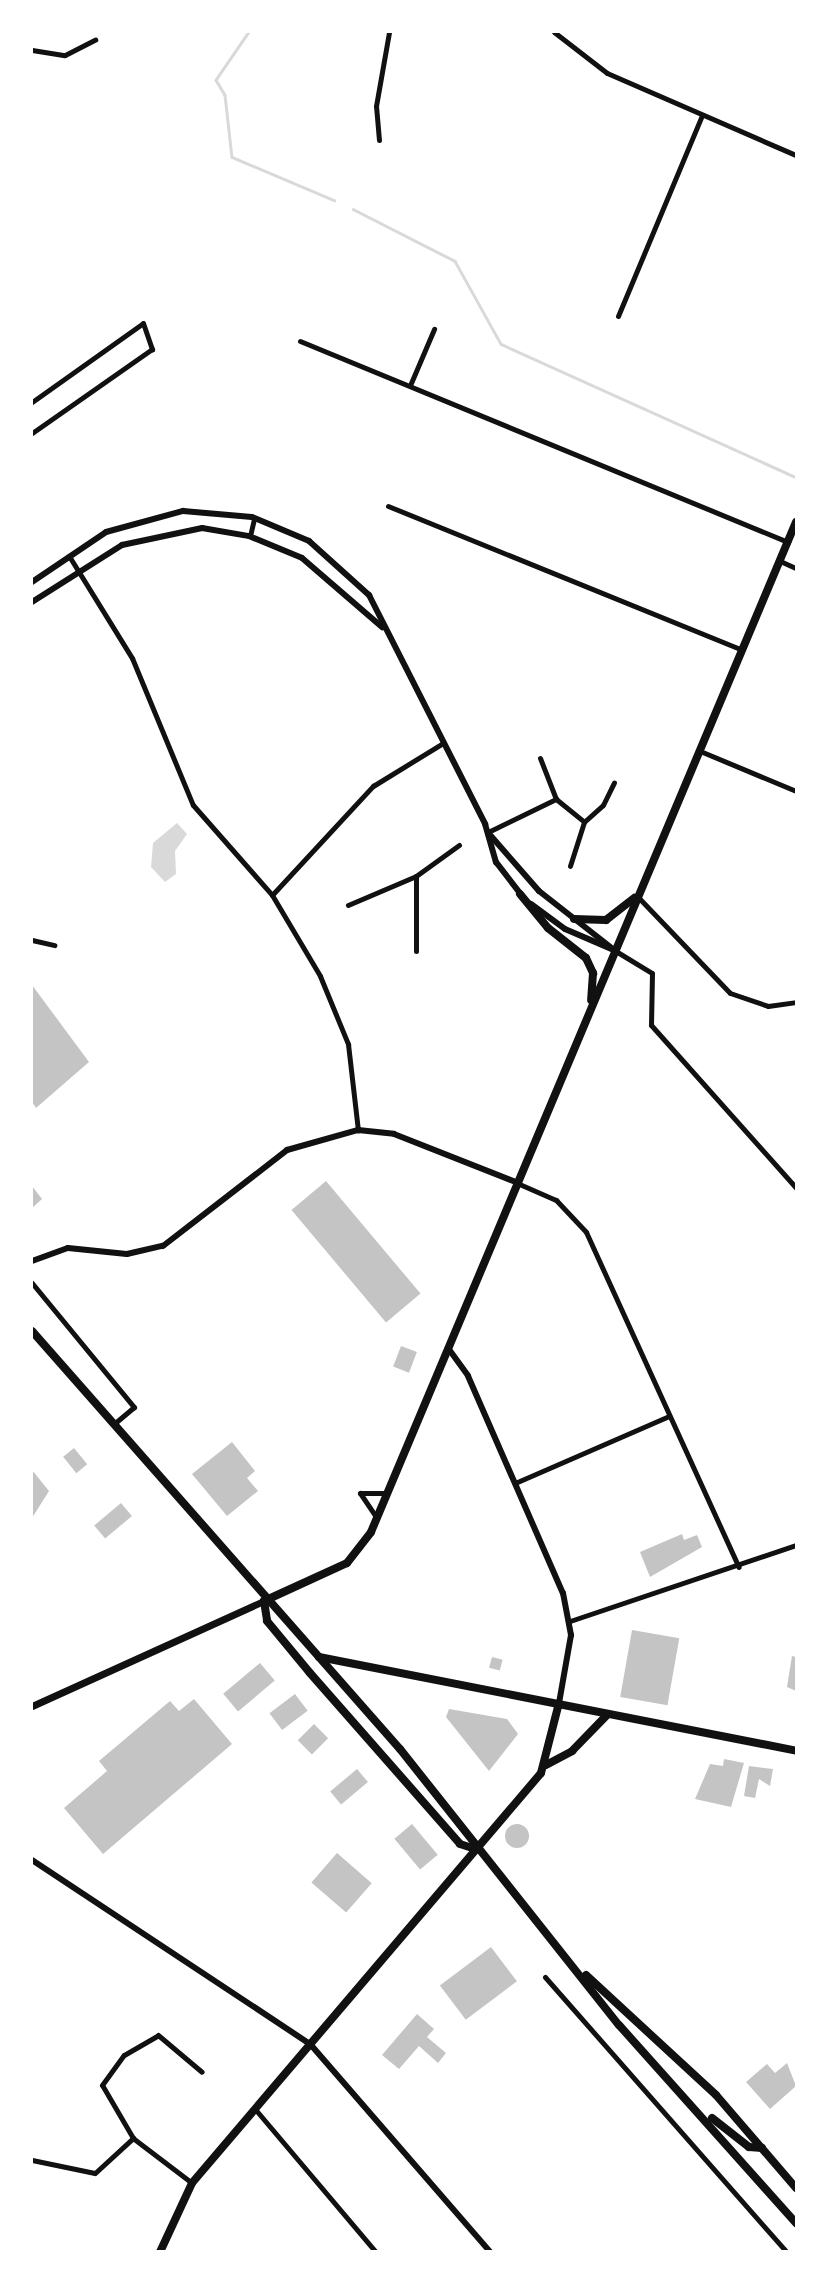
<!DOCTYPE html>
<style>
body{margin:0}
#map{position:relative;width:828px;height:2283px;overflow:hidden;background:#fff;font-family:Roboto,sans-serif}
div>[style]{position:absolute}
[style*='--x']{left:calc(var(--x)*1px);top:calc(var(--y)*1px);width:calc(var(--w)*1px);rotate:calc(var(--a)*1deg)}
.water>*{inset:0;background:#d9d9d9}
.stream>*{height:2.5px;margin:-1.25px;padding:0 1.25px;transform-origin:1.25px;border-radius:1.25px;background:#d9d9d9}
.building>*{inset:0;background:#c4c4c4;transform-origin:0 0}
.round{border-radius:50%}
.minor>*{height:5px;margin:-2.5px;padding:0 2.5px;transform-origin:2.5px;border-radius:2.5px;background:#111}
.tertiary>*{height:6px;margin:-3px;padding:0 3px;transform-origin:3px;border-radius:3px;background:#111}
.secondary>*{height:7px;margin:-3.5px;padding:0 3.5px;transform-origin:3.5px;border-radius:3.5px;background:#111}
.primary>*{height:8px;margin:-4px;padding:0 4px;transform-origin:4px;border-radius:4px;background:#111}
span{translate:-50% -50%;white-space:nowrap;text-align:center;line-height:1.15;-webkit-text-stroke:5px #fff;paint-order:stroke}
.frame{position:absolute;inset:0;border:33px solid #fff;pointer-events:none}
</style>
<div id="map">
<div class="water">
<div style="clip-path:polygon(177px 823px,187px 834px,175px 851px,176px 874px,165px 882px,151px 867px,153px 843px)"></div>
</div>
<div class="stream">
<div style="--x:249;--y:32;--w:58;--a:124.5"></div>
<div style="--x:216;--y:80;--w:17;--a:59"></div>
<div style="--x:225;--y:95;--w:62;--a:83.6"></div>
<div style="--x:232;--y:157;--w:111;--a:22.9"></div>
<div style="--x:353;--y:209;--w:114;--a:27"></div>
<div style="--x:455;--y:261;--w:95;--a:61"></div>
<div style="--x:501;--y:344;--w:324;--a:24.3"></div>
</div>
<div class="building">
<div style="clip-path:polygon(32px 985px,89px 1062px,36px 1108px,32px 1102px)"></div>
<div style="left:326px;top:1181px;width:147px;height:45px;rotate:50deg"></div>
<div style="clip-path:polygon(32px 1186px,42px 1199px,32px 1208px)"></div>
<div style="left:401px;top:1346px;width:17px;height:22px;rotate:21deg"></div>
<div style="clip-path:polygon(232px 1442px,255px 1471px,247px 1478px,258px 1491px,227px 1516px,192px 1474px)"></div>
<div style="left:74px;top:1448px;width:21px;height:14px;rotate:51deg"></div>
<div style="clip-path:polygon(32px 1470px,49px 1491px,32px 1518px)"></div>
<div style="left:121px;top:1503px;width:17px;height:35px;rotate:50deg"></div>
<div style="clip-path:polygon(682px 1534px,684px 1540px,697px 1535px,702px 1547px,650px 1577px,640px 1552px)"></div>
<div style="left:632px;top:1630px;width:48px;height:68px;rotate:10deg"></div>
<div style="clip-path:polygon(792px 1656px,796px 1657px,796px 1691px,787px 1687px)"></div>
<div style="left:492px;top:1657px;width:11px;height:11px;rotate:15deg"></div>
<div style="left:260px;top:1663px;width:23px;height:48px;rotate:50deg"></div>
<div style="left:295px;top:1694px;width:21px;height:32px;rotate:53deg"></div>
<div style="clip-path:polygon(194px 1699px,232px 1744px,103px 1854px,64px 1808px,107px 1771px,99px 1761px,170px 1701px,179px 1711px)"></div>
<div style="clip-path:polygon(449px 1709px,507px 1719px,518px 1734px,489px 1771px,446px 1717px)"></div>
<div style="left:314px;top:1724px;width:20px;height:23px;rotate:45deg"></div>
<div style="clip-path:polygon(724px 1759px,744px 1763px,731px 1807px,695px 1799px,710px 1764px,723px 1766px)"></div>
<div style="clip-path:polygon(749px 1766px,773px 1769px,770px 1786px,759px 1779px,755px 1798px,744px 1796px)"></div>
<div style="left:357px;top:1769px;width:17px;height:35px;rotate:50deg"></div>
<div style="left:412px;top:1824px;width:40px;height:23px;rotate:50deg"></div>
<div class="round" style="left:505px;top:1824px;width:24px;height:24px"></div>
<div style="left:337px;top:1853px;width:46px;height:39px;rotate:41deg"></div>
<div style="left:491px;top:1947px;width:43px;height:64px;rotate:53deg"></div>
<div style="clip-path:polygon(417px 2014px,434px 2029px,427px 2037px,446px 2053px,438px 2063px,419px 2046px,399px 2069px,382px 2055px)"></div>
<div style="clip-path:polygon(787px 2063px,796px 2086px,770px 2109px,746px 2082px,767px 2064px,775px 2073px)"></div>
</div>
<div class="minor">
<div style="--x:554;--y:32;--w:67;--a:37.7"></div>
<div style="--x:607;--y:73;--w:206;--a:23.5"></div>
<div style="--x:32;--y:50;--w:33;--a:9"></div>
<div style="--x:65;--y:55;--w:34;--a:-27"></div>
<div style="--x:379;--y:140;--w:34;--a:-95"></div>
<div style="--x:376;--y:106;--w:75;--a:-80"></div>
<div style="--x:618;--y:316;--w:218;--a:-67.3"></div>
<div style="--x:300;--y:341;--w:528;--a:22.39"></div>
<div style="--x:411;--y:383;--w:59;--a:-66.9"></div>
<div style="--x:32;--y:402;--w:136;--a:-35.4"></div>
<div style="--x:143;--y:323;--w:28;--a:71"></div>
<div style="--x:152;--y:349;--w:146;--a:145"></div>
<div style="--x:388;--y:506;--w:382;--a:22.1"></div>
<div style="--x:250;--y:536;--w:18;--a:-77"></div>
<div style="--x:69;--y:556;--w:120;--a:58.3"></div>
<div style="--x:132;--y:658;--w:159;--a:67.5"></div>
<div style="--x:193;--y:805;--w:120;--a:48.7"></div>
<div style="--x:272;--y:895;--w:94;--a:59.3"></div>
<div style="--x:320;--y:976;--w:74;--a:67.6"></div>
<div style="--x:348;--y:1044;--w:87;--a:83.4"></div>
<div style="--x:780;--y:561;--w:17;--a:24"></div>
<div style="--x:700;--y:751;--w:104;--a:22.6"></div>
<div style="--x:540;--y:758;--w:44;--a:68.7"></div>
<div style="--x:556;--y:799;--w:36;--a:39"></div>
<div style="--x:584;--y:822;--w:46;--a:107.7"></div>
<div style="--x:584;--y:822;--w:25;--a:-42"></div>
<div style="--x:603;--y:805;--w:25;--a:-64"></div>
<div style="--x:488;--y:832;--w:76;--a:-25.9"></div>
<div style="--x:416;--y:876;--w:75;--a:90"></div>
<div style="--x:272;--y:895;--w:149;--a:-47.2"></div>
<div style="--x:373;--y:786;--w:82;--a:-31.6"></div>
<div style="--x:637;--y:896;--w:134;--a:46.2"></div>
<div style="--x:730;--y:993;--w:40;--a:18.9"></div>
<div style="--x:768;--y:1006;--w:28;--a:-8"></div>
<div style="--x:348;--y:905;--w:74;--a:-23.1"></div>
<div style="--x:416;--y:876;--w:53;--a:-35.8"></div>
<div style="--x:32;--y:940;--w:23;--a:13"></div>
<div style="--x:614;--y:950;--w:44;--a:31.2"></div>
<div style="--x:652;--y:973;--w:52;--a:91.1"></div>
<div style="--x:651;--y:1025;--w:218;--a:48.3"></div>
<div style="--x:517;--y:1183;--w:43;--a:23.6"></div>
<div style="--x:556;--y:1200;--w:44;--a:46.8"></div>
<div style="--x:586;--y:1232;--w:368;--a:65.5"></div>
<div style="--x:32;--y:1283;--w:161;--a:50.6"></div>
<div style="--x:134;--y:1407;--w:26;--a:140"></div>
<div style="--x:515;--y:1483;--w:168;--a:-23.5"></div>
<div style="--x:360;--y:1493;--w:30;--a:56"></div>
<div style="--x:360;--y:1493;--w:27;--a:0"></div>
<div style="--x:570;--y:1621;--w:238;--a:-18.6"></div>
<div style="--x:545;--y:1977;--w:366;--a:48.7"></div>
<div style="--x:255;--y:2109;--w:187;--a:49.8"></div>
<div style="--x:32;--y:2160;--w:64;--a:11.7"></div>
<div style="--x:95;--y:2173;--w:52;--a:-42.6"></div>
<div style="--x:192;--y:2183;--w:74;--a:-142.7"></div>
<div style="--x:133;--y:2138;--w:61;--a:-120.3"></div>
<div style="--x:102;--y:2085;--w:37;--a:-54"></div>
<div style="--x:124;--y:2055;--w:39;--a:-30"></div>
<div style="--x:158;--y:2035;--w:57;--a:40.1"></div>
</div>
<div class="tertiary">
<div style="--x:32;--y:582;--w:89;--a:-34"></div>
<div style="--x:106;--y:532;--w:80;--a:-15.3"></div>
<div style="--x:183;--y:511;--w:69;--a:5"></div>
<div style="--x:252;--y:517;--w:62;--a:22.8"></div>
<div style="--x:309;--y:541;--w:81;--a:42"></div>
<div style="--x:369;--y:595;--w:257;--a:63.1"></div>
<div style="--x:485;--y:824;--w:40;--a:74"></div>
<div style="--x:496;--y:862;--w:44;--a:52.4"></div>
<div style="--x:32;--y:602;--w:107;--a:-32.3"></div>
<div style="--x:122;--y:545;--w:82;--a:-12"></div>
<div style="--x:202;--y:528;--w:48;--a:9.7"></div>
<div style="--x:249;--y:536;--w:57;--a:22.5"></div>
<div style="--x:302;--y:558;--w:106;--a:40.8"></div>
<div style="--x:491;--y:836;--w:73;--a:48.9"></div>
<div style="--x:539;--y:891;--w:94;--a:38.1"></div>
<div style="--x:531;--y:904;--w:42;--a:36.3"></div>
<div style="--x:565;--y:929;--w:53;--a:23.2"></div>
<div style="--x:32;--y:1261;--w:38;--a:-20"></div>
<div style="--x:68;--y:1248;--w:59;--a:5.8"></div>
<div style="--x:127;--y:1254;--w:37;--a:-13"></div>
<div style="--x:163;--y:1246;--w:157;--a:-37.7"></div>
<div style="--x:287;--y:1150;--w:74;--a:-15.7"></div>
<div style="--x:358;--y:1130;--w:36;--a:6"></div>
<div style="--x:394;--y:1134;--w:131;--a:21.5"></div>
<div style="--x:448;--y:1348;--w:34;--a:54"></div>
<div style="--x:468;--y:1376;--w:237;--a:66.4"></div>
<div style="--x:563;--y:1593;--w:43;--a:79.2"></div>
<div style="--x:571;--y:1635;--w:69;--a:100"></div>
<div style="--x:32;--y:1860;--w:335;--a:33.5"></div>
<div style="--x:311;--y:2045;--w:274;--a:49.1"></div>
</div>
<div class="secondary">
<div style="--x:32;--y:1706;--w:255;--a:-24.4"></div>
</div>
<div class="primary">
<div style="--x:520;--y:894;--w:44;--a:50.5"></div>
<div style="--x:548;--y:928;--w:48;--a:38.3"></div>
<div style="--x:586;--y:958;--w:17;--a:65"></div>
<div style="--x:593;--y:973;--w:27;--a:94"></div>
<div style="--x:574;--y:919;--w:32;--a:2"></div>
<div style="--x:606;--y:920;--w:36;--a:-38"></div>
<div style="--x:32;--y:1331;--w:557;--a:48.64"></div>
<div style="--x:400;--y:1749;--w:352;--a:51.6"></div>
<div style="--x:619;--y:2025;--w:266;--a:48.2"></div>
<div style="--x:264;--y:1601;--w:91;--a:-24.6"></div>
<div style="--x:347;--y:1563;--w:39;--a:-52"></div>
<div style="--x:371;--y:1532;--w:1096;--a:-67.18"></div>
<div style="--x:264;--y:1601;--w:20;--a:81"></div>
<div style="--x:267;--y:1621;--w:67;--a:50.4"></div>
<div style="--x:310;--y:1673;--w:227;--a:48.7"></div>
<div style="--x:460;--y:1844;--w:16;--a:18"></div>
<div style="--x:319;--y:1657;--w:486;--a:11.1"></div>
<div style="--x:546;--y:1765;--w:30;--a:-28"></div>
<div style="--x:572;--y:1751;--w:50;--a:-45.8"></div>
<div style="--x:586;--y:1975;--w:177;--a:42.7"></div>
<div style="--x:716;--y:2095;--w:123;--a:49.3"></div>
<div style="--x:712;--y:2118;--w:47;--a:38.1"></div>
<div style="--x:749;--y:2147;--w:13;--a:4"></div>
<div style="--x:160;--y:2252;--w:76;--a:-65.1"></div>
<div style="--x:192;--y:2183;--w:538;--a:-49.59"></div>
<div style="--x:541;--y:1773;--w:72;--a:-75.6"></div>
</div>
<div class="frame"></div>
</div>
